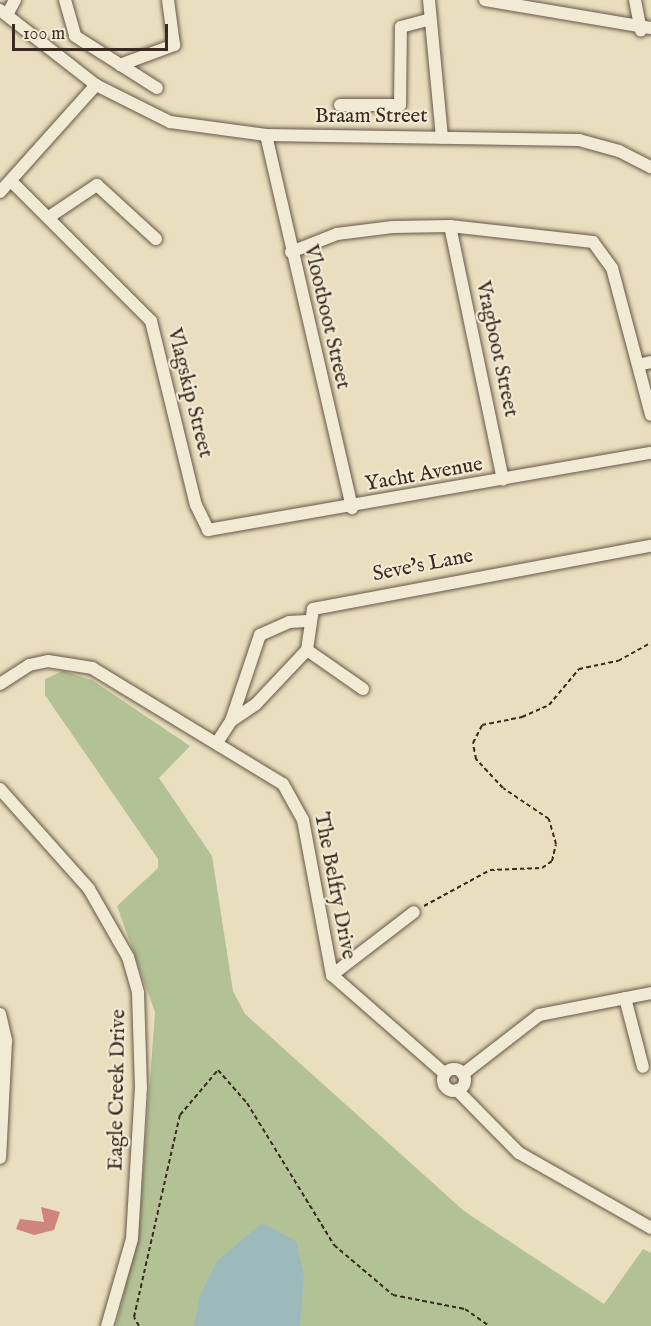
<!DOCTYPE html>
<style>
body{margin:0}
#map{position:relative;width:651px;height:1326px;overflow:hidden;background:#e9debd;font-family:"IM FELL English",serif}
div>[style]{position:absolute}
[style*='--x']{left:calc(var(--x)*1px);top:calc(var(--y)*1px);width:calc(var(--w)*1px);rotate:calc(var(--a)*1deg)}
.green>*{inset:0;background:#b3c294}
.water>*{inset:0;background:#9cbabb}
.building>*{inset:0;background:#cf847d}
.path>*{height:2px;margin-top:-1px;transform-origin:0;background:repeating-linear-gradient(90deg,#3a2a1f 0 4.5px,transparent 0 7.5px)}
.roads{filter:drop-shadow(0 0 2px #665746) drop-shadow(0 0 2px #665746)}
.minor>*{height:12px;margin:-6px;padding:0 6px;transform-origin:6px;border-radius:6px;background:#f1ead4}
.minor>.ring{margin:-6px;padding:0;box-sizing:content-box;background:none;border:12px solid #f1ead4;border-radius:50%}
span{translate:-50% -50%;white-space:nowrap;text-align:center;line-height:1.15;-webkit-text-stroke:4.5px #f1ead4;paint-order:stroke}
.street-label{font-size:21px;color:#3a2a1f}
.scale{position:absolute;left:12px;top:24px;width:156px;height:27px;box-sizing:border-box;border:3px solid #3a2a1f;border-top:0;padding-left:8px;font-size:18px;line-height:21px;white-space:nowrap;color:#3a2a1f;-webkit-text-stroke:4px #f1ead4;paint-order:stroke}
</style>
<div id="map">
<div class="green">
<div style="clip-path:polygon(63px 671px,92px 680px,190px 746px,159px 778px,212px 856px,233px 991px,245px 1014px,464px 1211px,604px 1304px,643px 1249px,651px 1253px,651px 1326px,116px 1326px,139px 1231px,155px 1012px,117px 906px,158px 868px,158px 859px,45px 695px,45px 679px)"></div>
</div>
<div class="water">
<div style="clip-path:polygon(262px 1223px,296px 1241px,304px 1276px,300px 1326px,194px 1326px,200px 1295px,217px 1261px)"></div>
</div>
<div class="building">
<div style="clip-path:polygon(41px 1207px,60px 1212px,54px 1230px,34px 1235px,16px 1229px,20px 1219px,44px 1222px)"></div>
</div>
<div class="path">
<div style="--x:424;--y:906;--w:75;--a:-28.6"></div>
<div style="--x:490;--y:870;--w:52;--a:-2.2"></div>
<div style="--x:542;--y:868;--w:12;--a:-35"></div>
<div style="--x:552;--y:861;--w:17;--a:-77"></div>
<div style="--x:556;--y:844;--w:26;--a:-106"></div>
<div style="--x:549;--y:819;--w:55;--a:-146"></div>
<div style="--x:503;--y:788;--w:40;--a:-133"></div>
<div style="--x:476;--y:759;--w:16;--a:-101"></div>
<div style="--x:473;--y:743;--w:20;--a:-63"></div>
<div style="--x:482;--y:725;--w:41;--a:-11.3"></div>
<div style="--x:522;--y:717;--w:30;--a:-24"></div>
<div style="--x:549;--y:705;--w:47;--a:-50.2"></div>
<div style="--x:579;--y:669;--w:40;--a:-12"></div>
<div style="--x:618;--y:661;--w:38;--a:-29"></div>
<div style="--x:139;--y:1326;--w:10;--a:-119"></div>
<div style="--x:134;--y:1317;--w:207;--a:-77.2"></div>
<div style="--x:180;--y:1115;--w:59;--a:-49.8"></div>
<div style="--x:218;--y:1070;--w:44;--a:48.7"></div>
<div style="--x:247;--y:1103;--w:167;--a:58.5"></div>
<div style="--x:334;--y:1245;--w:77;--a:40.3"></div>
<div style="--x:393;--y:1295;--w:73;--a:11"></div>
<div style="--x:465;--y:1309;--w:29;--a:35"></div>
</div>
<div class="roads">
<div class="minor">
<div style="--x:65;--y:0;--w:37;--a:74"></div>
<div style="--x:75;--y:36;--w:97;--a:32.4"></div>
<div style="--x:429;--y:0;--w:138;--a:84.6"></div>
<div style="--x:485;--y:0;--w:168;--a:9.6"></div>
<div style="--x:635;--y:0;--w:31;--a:79"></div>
<div style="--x:0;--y:10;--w:122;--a:38"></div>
<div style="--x:96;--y:85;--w:83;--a:26.6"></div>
<div style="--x:170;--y:122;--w:97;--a:7.7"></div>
<div style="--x:266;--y:135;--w:313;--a:0.9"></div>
<div style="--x:579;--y:140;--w:41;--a:15.4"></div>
<div style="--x:619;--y:151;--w:36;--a:27"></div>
<div style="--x:7;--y:15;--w:17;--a:-62"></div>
<div style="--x:120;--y:65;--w:58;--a:-20.3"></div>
<div style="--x:174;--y:45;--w:45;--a:-97.6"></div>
<div style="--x:340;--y:105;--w:60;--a:0"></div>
<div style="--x:400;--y:105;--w:78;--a:-89.3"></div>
<div style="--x:401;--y:27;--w:30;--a:-15"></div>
<div style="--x:266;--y:135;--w:383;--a:77"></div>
<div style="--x:11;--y:181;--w:198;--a:45"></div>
<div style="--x:151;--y:321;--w:189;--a:76.3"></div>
<div style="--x:196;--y:505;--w:28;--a:64"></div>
<div style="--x:208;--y:530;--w:450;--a:-9.9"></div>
<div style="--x:0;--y:192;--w:144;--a:-48.1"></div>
<div style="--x:49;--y:217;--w:58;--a:-33.7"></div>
<div style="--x:97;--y:185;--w:80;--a:42.5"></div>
<div style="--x:450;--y:226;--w:259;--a:78.2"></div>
<div style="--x:291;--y:252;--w:49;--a:-21.4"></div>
<div style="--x:337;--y:234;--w:56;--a:-7.1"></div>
<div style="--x:393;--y:227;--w:57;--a:-1"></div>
<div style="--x:450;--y:226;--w:144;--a:6.4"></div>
<div style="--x:593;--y:242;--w:32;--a:54"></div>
<div style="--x:612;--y:268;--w:152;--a:75.1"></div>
<div style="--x:638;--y:365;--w:13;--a:-13"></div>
<div style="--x:0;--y:684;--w:35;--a:-33"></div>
<div style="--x:29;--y:665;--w:19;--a:-12"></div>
<div style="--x:48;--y:661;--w:45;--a:9"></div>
<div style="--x:92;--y:668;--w:223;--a:31.3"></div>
<div style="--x:283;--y:784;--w:41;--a:60.9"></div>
<div style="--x:303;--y:820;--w:158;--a:79.4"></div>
<div style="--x:332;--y:975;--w:150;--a:41.2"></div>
<div style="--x:363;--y:689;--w:68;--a:-145.1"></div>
<div style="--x:307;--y:650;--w:41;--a:-81.7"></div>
<div style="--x:313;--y:609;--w:344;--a:-10.6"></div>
<div style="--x:231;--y:721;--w:30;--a:-34"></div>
<div style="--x:256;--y:704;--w:74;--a:-46.6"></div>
<div style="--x:218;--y:741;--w:24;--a:-57"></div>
<div style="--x:231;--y:721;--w:91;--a:-71.4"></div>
<div style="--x:260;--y:635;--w:32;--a:-24"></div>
<div style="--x:289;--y:622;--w:18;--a:-3"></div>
<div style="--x:0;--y:789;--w:134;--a:48.3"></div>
<div style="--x:89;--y:889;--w:78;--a:60.2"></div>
<div style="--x:128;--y:957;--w:37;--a:74"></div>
<div style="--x:138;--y:993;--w:94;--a:88.2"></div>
<div style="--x:141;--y:1087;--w:152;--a:93.4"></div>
<div style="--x:132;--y:1239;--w:91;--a:106"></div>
<div style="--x:332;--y:975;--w:103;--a:-37.5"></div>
<div style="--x:625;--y:998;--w:71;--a:75.4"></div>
<div style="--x:0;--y:1014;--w:28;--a:77"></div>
<div style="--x:6;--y:1041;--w:117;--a:92.9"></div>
<div class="ring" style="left:443px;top:1069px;width:10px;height:10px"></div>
<div style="--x:463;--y:1074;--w:96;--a:-37.8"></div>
<div style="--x:539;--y:1015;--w:114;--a:-11.1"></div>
<div style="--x:457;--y:1090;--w:88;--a:45.5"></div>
<div style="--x:519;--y:1153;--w:152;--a:29.6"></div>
</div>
</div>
<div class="street-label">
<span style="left:371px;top:117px">Braam Street</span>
<span style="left:326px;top:317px;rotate:77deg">Vlootboot Street</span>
<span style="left:496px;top:349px;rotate:78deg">Vragboot Street</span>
<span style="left:189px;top:393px;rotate:76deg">Vlagskip Street</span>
<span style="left:424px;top:475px;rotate:-10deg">Yacht Avenue</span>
<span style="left:423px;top:566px;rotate:-11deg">Seve's Lane</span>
<span style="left:334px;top:886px;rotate:79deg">The Belfry Drive</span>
<span style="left:118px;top:1090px;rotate:-89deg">Eagle Creek Drive</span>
</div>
<div class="scale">100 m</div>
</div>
